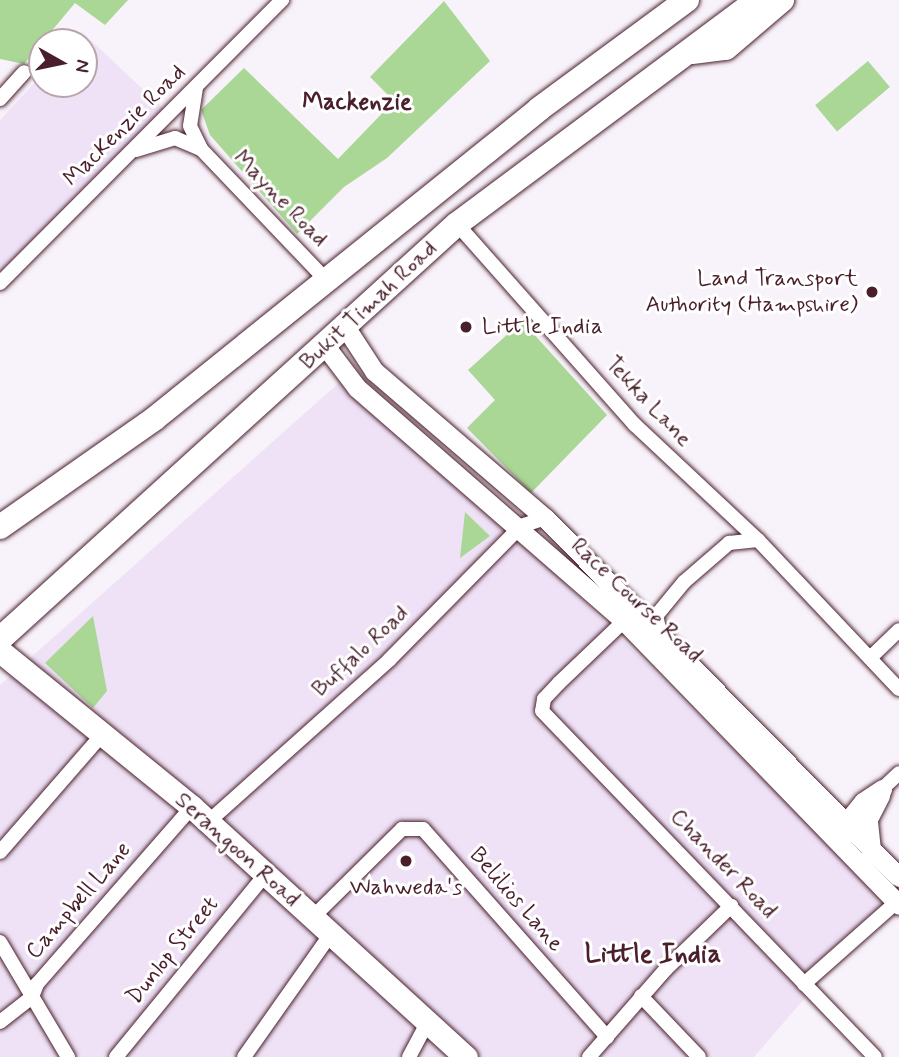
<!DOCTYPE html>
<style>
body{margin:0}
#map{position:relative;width:899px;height:1057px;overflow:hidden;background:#f8f2fb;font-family:Mynerve,sans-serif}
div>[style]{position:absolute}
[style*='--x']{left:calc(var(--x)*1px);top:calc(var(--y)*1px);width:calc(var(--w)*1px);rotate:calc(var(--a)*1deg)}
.built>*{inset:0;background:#efe2f6}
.green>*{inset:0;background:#aad796;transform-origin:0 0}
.roads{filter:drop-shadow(0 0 2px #4a1f2b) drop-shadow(0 0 2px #4a1f2b)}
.street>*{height:14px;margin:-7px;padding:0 7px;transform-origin:7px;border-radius:7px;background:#fff}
.secondary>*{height:19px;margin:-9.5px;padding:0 9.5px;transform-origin:9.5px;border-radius:9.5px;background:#fff}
.primary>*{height:23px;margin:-11.5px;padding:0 11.5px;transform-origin:11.5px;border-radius:11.5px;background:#fff}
.highway>*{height:24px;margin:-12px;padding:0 12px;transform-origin:12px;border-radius:12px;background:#fff}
.dots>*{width:19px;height:19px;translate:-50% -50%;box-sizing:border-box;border:4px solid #fff;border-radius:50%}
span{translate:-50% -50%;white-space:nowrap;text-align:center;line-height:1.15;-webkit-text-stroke:6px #fff;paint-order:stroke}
.street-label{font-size:23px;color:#4a1f2b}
.poi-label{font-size:23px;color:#4a1f2b}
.right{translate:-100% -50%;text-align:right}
.left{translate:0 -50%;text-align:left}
.neighbourhood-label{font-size:24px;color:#4a1f2b;font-weight:700}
.quarter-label{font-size:26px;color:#4a1f2b;font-weight:700}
.north{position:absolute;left:28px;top:28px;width:70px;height:70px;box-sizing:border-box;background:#fff;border:2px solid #b7a5aa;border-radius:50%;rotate:99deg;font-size:19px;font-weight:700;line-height:28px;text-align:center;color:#4a1f2b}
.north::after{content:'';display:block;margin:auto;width:24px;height:32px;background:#4a1f2b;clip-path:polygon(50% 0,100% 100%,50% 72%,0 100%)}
</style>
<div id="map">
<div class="built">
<div style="clip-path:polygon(82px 32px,165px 110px,0 275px,0 120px,42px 75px,42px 84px,84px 84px,84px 42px,73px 42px)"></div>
<div style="clip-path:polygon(351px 372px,888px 902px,754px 1057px,0 1057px,0 685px)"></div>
</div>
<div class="green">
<div style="clip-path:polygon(0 0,128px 0,105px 25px,75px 3px,24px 64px,0 59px)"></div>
<div style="clip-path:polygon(444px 1px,490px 61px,387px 158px,344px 187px,297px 234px,210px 135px,201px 110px,244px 68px,338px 159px,394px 101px,370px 77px)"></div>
<div style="left:868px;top:61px;width:34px;height:69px;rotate:50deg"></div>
<div style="clip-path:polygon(522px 321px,607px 415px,531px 493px,467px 428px,495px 400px,468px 370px)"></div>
<div style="clip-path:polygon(465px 512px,490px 536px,460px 558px)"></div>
<div style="clip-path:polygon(93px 616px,107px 691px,93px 708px,45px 663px)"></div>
</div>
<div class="roads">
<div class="street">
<div style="--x:196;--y:88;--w:38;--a:99"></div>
<div style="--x:190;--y:126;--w:25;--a:64"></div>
<div style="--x:201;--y:149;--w:182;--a:46.3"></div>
<div style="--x:0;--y:99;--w:36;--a:-48"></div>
<div style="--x:136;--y:150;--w:41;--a:-17.1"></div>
<div style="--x:175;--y:138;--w:28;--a:23"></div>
<div style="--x:457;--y:224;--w:268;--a:48.5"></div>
<div style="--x:635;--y:425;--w:168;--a:43.1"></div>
<div style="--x:758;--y:540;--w:205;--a:46.6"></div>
<div style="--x:0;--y:283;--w:400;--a:-45.1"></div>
<div style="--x:624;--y:621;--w:90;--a:136.4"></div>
<div style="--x:559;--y:683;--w:22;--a:133"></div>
<div style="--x:544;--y:699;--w:12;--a:99"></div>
<div style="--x:542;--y:711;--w:480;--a:46.1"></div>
<div style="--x:660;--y:632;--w:16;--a:-104"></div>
<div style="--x:656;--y:616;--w:44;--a:-50.5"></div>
<div style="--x:684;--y:582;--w:60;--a:-40.9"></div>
<div style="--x:729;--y:543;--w:29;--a:-6"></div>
<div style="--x:870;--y:658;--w:40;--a:-44"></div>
<div style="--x:882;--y:789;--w:23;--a:-43"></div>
<div style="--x:208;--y:822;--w:243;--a:-41.8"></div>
<div style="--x:389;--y:660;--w:188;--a:-45.4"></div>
<div style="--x:521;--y:526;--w:25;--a:-18"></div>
<div style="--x:0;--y:852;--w:154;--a:-49"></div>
<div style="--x:312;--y:918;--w:127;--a:-44.7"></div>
<div style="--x:402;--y:829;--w:21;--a:0"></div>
<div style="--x:423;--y:829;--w:278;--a:48.5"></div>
<div style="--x:0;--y:942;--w:134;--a:59.4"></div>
<div style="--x:804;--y:984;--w:127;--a:-41.5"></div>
<div style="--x:641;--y:996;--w:84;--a:46.4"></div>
<div style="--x:0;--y:1022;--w:41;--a:-38"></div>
<div style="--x:32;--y:997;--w:14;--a:-69"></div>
<div style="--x:37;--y:984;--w:235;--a:-48.8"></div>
<div style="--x:116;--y:1057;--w:235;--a:-50.7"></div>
<div style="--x:244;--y:1057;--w:149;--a:-54.8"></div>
<div style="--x:409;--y:1057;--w:40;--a:-62"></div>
<div style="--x:589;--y:1057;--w:117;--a:-48.8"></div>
<div style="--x:666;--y:969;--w:91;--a:-44.1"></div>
</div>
<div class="secondary">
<div style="--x:346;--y:328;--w:51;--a:56.9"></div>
<div style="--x:374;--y:371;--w:225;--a:40.7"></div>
<div style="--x:545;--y:518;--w:504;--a:45.4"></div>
<div style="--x:326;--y:347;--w:51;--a:52.9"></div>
<div style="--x:357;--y:388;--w:354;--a:41.1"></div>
<div style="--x:624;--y:621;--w:395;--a:45.9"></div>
<div style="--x:845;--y:834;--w:11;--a:-85"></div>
<div style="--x:846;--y:823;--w:27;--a:-51"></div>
<div style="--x:863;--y:802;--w:23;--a:-34"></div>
<div style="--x:871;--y:850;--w:31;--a:-96"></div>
<div style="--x:868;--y:819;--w:27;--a:-63"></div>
</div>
<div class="primary">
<div style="--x:0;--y:651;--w:247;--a:39.1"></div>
<div style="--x:192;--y:807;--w:371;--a:42.4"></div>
</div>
<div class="highway">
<div style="--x:692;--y:52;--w:34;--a:-7"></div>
<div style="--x:726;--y:48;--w:74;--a:-40.6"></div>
<div style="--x:0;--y:527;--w:188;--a:-35"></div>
<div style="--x:154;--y:419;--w:494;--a:-38.8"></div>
<div style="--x:539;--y:109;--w:184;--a:-36.4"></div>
<div style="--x:0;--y:639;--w:617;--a:-42.24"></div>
<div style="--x:457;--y:224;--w:375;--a:-36.7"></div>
</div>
</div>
<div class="dots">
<div style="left:872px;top:292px;background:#4a1f2b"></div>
<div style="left:466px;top:327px;background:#4a1f2b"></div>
<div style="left:406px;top:861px;background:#4a1f2b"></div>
</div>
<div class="street-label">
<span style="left:125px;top:126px;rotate:-45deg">MacKenzie Road</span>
<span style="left:280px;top:199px;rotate:46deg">Mayne Road</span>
<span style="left:369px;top:306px;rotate:-43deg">Bukit Timah Road</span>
<span style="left:648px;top:402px;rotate:47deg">Tekka Lane</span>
<span style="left:636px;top:601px;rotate:43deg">Race Course Road</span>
<span style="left:361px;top:652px;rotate:-43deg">Buffalo Road</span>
<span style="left:237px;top:850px;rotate:42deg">Serangoon Road</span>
<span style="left:723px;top:864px;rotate:46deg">Chander Road</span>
<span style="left:516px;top:900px;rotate:49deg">Belilios Lane</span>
<span style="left:79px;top:901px;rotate:-49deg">Campbell Lane</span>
<span style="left:173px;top:951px;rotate:-51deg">Dunlop Street</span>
</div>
<div class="poi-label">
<span class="right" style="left:858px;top:292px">Land Transport<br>Authority (Hampshire)</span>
<span class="left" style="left:482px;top:327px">Little India</span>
<span style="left:406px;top:888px">Wahweda's</span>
</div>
<div class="neighbourhood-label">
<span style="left:357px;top:103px">Mackenzie</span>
</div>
<div class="quarter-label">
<span style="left:653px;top:956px">Little India</span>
</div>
<div class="north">N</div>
</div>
